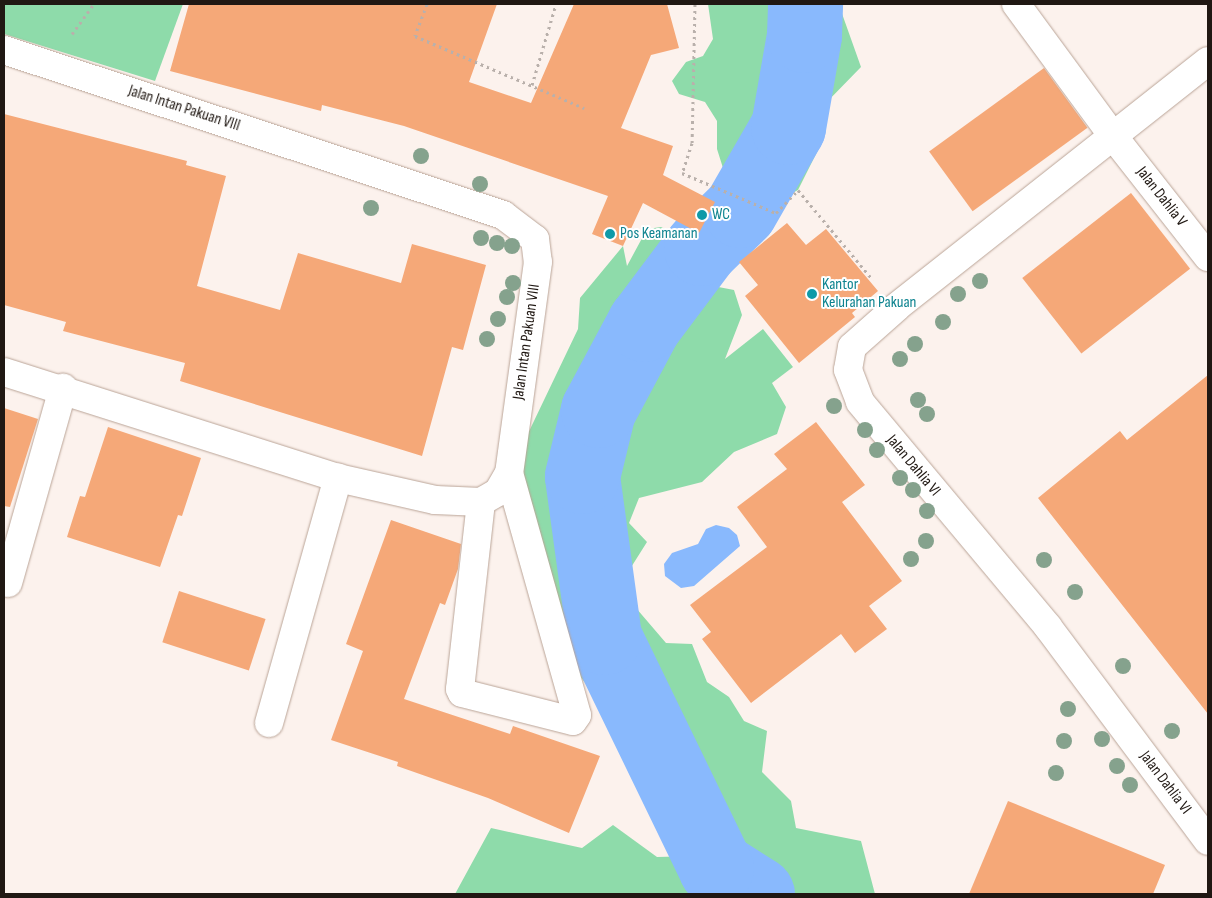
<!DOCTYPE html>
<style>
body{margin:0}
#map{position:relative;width:1212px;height:898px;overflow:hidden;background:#fcf2ed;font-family:"Sofia Sans Condensed",sans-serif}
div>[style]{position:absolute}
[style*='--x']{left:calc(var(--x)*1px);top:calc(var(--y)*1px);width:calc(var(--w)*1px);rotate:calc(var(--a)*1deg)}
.green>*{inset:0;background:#8edbaa}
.water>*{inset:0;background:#89b9fd}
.river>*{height:75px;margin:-37.5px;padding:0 37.5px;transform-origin:37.5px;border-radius:37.5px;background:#89b9fd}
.building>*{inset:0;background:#f5a878;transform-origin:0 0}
.path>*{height:3px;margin-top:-1.5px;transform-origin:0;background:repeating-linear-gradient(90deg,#b9b0ab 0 2.5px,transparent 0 6.5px)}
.roads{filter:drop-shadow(0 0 1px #baa497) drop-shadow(0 0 1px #baa497)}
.street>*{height:28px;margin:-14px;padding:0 14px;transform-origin:14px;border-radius:14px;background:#fff}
.trees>*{width:16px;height:16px;margin:-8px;border-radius:50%;background:#85a28d}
.dots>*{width:14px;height:14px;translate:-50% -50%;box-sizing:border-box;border:2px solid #fff;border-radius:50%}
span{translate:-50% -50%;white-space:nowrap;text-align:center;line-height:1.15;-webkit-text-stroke:4px #fff;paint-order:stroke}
.street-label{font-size:16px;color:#201813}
.culture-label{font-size:16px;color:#0d838f}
.left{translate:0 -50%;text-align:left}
.frame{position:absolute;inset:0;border:5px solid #201813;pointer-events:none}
</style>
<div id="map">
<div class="green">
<div style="clip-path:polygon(4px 4px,183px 4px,155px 81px,4px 34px)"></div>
<div style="clip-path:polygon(708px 4px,843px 4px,840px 8px,861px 67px,823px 106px,821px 144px,798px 190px,772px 204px,739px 194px,728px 184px,717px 149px,717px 121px,705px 102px,679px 94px,672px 81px,686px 62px,703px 56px,713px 39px)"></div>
<div style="clip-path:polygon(661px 227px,701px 248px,698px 276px,708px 285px,734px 290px,742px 315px,725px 359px,763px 329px,793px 367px,772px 383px,786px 407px,777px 434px,734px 452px,702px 482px,639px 498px,629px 523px,647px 542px,623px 580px,624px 594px,666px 643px,692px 644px,707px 682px,729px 697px,744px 721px,767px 731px,762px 772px,791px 801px,796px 828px,861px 841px,875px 894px,455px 894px,491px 828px,582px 848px,613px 825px,657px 857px,695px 856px,674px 816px,666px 773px,612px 735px,586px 684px,557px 646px,517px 550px,522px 446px,578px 329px,580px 298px,623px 246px,627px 266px,647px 229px)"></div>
</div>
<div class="water">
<div style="clip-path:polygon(716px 525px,729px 528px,737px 535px,740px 546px,694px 586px,681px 588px,665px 576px,664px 564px,672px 553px,698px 544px,706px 529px)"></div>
</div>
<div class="river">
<div style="--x:757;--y:894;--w:49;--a:-147.6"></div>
<div style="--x:716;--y:868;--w:257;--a:-115.9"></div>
<div style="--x:604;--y:637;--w:162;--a:-97.8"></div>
<div style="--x:582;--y:476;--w:68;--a:-76.4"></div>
<div style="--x:598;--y:410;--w:98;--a:-61.9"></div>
<div style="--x:644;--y:324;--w:95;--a:-53.1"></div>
<div style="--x:701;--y:248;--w:54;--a:-44.3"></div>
<div style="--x:740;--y:210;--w:96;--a:-60"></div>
<div style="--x:788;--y:127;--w:93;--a:-80.1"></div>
<div style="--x:804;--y:35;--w:31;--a:-88"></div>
</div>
<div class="building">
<div style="clip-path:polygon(189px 4px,497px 4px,469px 82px,531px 103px,574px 4px,667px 4px,679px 48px,651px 55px,621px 128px,673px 146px,663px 175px,715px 202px,699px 233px,643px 203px,623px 246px,592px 234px,608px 196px,404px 126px,322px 105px,321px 111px,170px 71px)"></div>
<div style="left:1044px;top:68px;width:74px;height:142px;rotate:54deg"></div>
<div style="clip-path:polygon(4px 114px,187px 161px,186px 165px,226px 176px,197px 286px,280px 310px,298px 253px,401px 283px,412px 244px,486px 265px,463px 350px,452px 347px,422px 456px,180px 381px,185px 363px,63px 331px,66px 322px,4px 305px)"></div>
<div style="left:1131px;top:193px;width:96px;height:138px;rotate:52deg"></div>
<div style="clip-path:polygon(787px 223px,806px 245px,826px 229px,878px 291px,852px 313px,855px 317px,799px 363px,745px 296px,758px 285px,739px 262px)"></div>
<div style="clip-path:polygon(1208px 375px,1208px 714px,1038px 498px,1120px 431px,1127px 440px)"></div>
<div style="clip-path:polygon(4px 408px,38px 419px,10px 507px,4px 506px)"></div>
<div style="clip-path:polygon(816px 422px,865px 485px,842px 502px,902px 581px,869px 606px,887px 629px,855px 653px,841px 634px,751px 703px,702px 639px,711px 632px,690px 605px,767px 547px,737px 507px,787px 469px,774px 454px)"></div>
<div style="clip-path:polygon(108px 427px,201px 458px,182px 516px,178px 515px,160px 567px,67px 537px,80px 496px,85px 497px)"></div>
<div style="clip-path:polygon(391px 520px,461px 544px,458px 569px,445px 605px,440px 603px,404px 699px,510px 734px,513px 726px,600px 756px,569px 833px,488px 798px,397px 766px,398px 762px,331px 740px,363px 651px,346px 644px)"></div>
<div style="left:179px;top:591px;width:91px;height:54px;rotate:18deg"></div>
<div style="clip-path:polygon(1008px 801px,1165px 865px,1153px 894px,969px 894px)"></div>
</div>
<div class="path">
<div style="--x:427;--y:4;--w:34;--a:111"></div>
<div style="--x:415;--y:36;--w:184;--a:23.1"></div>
<div style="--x:695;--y:4;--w:139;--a:91.2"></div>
<div style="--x:692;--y:143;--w:32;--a:108"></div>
<div style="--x:682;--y:173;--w:102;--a:23.1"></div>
<div style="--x:776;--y:213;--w:32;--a:-46"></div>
<div style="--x:798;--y:190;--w:117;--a:50.2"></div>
<div style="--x:72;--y:34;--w:37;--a:-54"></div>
<div style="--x:532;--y:85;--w:84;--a:-73.5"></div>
</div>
<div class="roads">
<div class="street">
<div style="--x:1016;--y:4;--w:164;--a:53.7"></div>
<div style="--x:1113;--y:136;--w:154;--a:51.9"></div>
<div style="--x:4;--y:50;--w:526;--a:18.3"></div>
<div style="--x:503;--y:215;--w:40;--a:37"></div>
<div style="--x:535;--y:239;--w:23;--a:83"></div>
<div style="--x:538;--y:262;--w:213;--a:97.8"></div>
<div style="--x:509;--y:473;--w:22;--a:120"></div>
<div style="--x:498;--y:492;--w:20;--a:150"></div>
<div style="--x:481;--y:502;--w:46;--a:-177.5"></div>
<div style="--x:435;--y:500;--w:99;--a:-167.2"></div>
<div style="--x:338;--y:478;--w:350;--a:-162.4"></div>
<div style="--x:1208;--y:61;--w:397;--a:141.7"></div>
<div style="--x:897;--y:307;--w:60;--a:138.4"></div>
<div style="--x:852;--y:347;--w:23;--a:100"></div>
<div style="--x:848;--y:370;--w:34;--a:69"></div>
<div style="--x:860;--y:402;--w:293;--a:50.1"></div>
<div style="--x:1048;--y:627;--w:267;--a:53.2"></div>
<div style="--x:481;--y:502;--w:188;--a:96.4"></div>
<div style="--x:460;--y:689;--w:4;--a:63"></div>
<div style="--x:462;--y:693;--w:114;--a:14.2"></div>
<div style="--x:573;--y:721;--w:7;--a:-56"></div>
<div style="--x:577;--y:715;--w:251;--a:-105.7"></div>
<div style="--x:8;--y:583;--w:203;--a:-74.2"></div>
<div style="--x:269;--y:723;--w:255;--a:-74.3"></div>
</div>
</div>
<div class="trees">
<div style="left:421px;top:156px"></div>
<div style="left:480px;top:184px"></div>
<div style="left:371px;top:208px"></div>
<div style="left:481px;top:238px"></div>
<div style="left:497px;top:243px"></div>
<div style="left:512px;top:246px"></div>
<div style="left:980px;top:281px"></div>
<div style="left:513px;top:283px"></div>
<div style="left:958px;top:294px"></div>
<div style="left:507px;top:297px"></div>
<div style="left:498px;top:319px"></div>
<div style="left:943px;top:322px"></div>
<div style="left:487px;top:339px"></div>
<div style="left:915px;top:344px"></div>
<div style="left:900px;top:359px"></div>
<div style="left:918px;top:400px"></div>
<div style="left:834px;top:406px"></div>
<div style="left:927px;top:414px"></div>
<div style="left:865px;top:430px"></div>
<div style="left:877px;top:450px"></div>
<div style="left:900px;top:478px"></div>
<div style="left:913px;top:490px"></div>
<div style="left:927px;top:511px"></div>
<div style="left:926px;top:541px"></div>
<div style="left:911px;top:559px"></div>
<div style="left:1044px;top:560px"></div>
<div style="left:1075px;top:592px"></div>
<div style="left:1123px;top:666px"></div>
<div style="left:1068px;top:709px"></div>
<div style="left:1172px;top:731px"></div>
<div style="left:1102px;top:739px"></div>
<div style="left:1064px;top:741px"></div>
<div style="left:1117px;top:766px"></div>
<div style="left:1056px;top:773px"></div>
<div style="left:1130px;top:785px"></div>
</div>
<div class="dots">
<div style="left:702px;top:215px;background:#0f9aa8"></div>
<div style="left:610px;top:234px;background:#0f9aa8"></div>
<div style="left:812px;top:294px;background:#0f9aa8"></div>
</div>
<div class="street-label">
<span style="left:184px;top:109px;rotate:18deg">Jalan Intan Pakuan VIII</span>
<span style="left:1161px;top:197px;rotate:52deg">Jalan Dahlia V</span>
<span style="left:527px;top:342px;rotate:-82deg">Jalan Intan Pakuan VIII</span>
<span style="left:913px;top:466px;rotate:50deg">Jalan Dahlia VI</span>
<span style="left:1165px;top:783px;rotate:53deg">Jalan Dahlia VI</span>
</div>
<div class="culture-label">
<span class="left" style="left:712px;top:215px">WC</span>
<span class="left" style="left:620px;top:234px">Pos Keamanan</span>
<span class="left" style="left:822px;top:294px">Kantor<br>Kelurahan Pakuan</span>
</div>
<div class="frame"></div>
</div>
